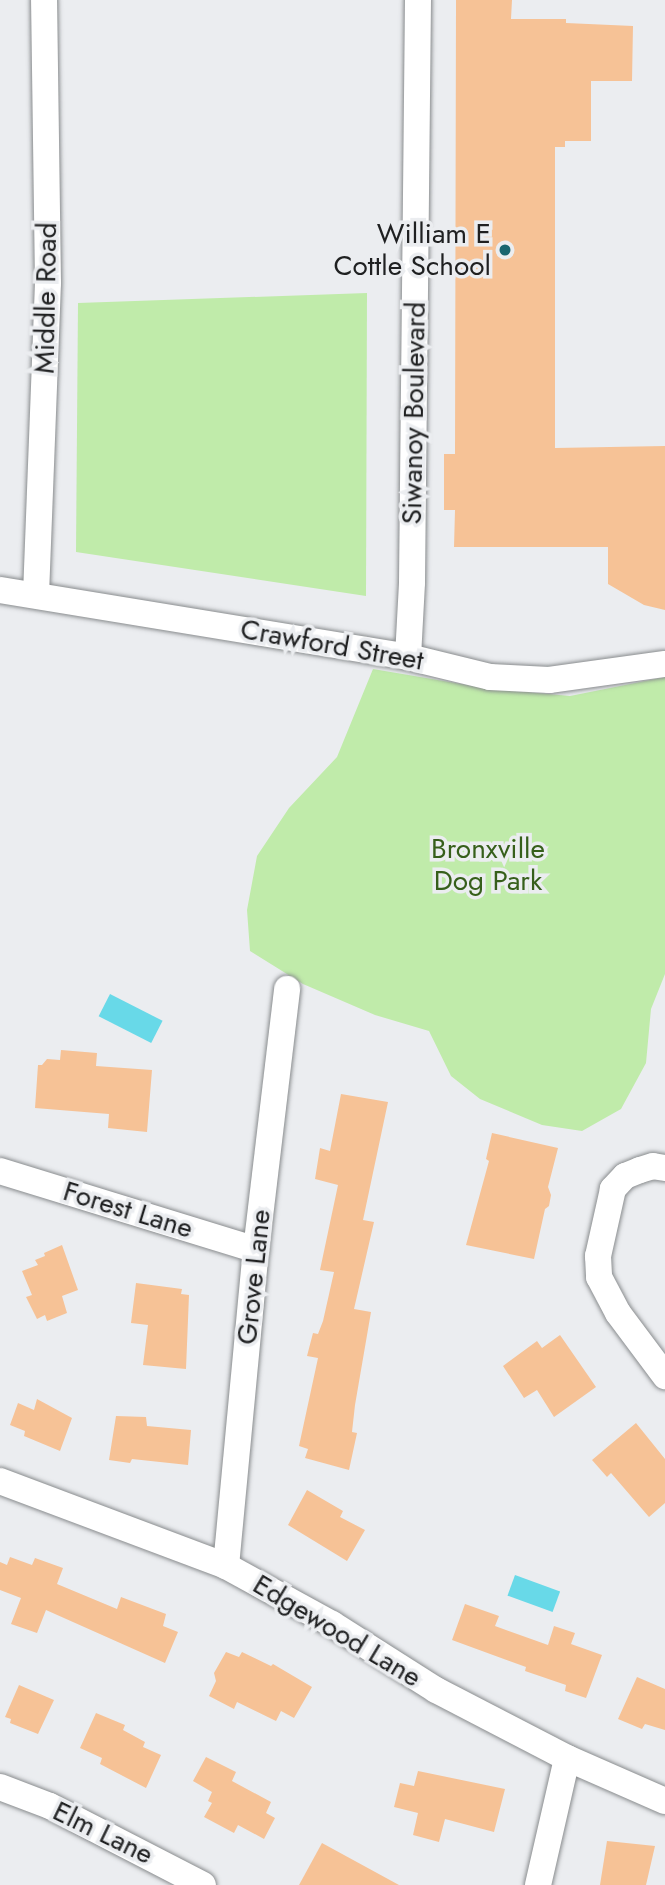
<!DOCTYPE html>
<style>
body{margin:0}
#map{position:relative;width:665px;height:1885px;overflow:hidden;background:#ebedf0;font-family:Jost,sans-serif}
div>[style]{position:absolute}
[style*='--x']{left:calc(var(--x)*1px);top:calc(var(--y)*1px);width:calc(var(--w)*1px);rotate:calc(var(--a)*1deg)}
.green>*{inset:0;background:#c0ebaa}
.water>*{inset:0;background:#68d9e8;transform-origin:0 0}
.building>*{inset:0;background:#f6c296}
.roads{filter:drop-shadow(0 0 2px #898c8e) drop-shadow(0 0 2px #898c8e)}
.street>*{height:26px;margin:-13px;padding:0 13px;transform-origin:13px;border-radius:13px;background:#fff}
.dots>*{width:19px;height:19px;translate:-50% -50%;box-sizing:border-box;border:4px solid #ebedf0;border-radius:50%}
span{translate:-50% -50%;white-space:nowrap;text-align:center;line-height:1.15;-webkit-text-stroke:7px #ebedf0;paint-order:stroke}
.poi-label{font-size:28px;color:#1f2021}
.right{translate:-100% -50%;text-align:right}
.street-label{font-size:28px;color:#1f2021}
.park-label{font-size:28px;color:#365f1b}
</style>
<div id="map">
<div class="green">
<div style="clip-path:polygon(367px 293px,366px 596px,76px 552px,78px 303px)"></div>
<div style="clip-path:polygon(373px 669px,485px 688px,570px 696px,665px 677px,665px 974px,651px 1009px,646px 1063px,621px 1109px,582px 1131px,542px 1125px,480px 1099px,451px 1076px,429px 1031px,375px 1015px,303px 984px,250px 951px,247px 910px,257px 856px,289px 808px,337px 757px)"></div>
</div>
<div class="water">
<div style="left:110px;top:994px;width:59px;height:25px;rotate:27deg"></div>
<div style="left:515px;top:1575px;width:48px;height:22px;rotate:20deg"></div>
</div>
<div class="building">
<div style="clip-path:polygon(456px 0,512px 0,511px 19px,566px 19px,566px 23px,633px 26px,632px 81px,591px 81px,591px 141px,565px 141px,565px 147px,555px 147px,555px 448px,665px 446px,665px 610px,644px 605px,608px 584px,608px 547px,454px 547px,455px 510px,444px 510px,444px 454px,455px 454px)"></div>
<div style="clip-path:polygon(61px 1050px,97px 1053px,96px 1066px,152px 1070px,147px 1132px,108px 1128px,109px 1114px,35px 1108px,38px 1065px,42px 1065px,47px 1059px,60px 1060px)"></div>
<div style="clip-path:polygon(341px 1094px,388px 1102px,363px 1220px,374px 1222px,354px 1309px,371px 1312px,355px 1405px,352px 1432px,357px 1433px,349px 1470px,305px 1458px,308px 1449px,299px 1446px,318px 1358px,307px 1356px,313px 1333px,318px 1334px,323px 1321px,334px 1272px,320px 1270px,338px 1185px,315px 1179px,320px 1148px,330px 1151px)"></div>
<div style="clip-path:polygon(492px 1133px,558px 1148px,548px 1187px,551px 1195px,549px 1206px,545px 1209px,534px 1259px,466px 1245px,489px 1161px,486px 1159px)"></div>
<div style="clip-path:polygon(62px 1245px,78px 1290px,62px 1296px,67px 1313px,47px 1321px,45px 1315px,37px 1319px,26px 1297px,32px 1295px,22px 1271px,38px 1265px,35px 1260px,45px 1256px,44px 1253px)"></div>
<div style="clip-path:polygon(136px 1283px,182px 1289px,181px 1294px,189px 1295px,186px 1369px,143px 1365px,148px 1325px,131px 1323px)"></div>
<div style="clip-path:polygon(560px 1335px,596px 1387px,554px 1417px,537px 1390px,524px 1398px,503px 1366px,537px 1341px,542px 1348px)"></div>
<div style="clip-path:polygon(37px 1399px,72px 1418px,60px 1451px,24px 1436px,25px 1431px,10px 1425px,18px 1403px,34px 1410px)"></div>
<div style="clip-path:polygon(116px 1416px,146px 1417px,147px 1426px,191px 1430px,188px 1465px,132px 1459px,130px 1463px,109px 1460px)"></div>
<div style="clip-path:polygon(636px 1423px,665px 1459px,665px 1503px,649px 1517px,611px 1473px,607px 1477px,592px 1460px)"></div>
<div style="clip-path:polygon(307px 1490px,343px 1511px,340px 1517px,365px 1530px,347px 1561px,288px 1525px)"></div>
<div style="clip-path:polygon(10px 1557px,32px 1565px,35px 1558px,63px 1568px,57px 1584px,117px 1609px,121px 1597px,166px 1614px,163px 1626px,178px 1632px,165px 1663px,46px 1610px,37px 1633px,11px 1624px,21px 1598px,0 1590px,0 1562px,7px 1565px)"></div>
<div style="clip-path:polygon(465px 1604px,499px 1616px,495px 1626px,548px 1645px,554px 1626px,575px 1633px,571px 1644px,602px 1655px,586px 1698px,565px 1691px,566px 1685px,525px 1671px,526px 1667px,452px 1640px)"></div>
<div style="clip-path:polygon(226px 1652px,239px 1657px,242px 1652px,271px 1666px,273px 1664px,312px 1687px,294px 1718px,281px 1711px,276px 1721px,237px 1702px,234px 1709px,209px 1696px,216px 1681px,214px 1673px)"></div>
<div style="clip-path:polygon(637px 1677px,665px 1689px,665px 1730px,645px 1724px,642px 1729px,618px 1719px)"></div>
<div style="clip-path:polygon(19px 1685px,54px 1700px,38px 1734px,10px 1723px,11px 1719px,5px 1717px)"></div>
<div style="clip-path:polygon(96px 1713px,125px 1725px,123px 1730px,145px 1742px,143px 1747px,161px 1755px,146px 1788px,100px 1764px,102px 1758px,80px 1748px)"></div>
<div style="clip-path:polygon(206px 1757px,236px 1772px,232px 1781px,271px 1802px,266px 1813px,275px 1818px,264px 1839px,238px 1825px,234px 1833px,204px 1817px,212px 1803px,208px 1801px,212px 1792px,193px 1781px)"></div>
<div style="clip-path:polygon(418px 1771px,505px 1789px,494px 1832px,445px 1819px,439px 1842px,413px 1835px,418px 1813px,394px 1807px,400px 1783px,414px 1786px)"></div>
<div style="clip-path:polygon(607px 1841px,655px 1846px,646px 1885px,600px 1885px)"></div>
<div style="clip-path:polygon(322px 1843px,399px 1885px,299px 1885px)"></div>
</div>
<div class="roads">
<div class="street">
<div style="--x:0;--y:590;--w:413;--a:9.3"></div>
<div style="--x:408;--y:657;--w:84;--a:13.7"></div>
<div style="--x:490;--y:677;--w:59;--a:2.9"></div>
<div style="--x:549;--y:680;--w:117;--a:-7.9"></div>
<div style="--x:36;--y:595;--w:312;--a:-87.8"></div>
<div style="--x:48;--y:283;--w:283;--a:-90.8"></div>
<div style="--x:408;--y:657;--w:75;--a:-86.9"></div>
<div style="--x:412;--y:582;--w:582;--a:-89.41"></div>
<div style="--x:665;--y:1168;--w:12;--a:-171"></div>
<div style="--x:653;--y:1166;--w:14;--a:163"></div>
<div style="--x:640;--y:1170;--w:16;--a:158"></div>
<div style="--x:625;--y:1176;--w:18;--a:133"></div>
<div style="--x:613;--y:1189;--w:69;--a:102.6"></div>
<div style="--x:598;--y:1256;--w:21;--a:87"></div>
<div style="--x:599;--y:1277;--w:41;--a:62.2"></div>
<div style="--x:618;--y:1313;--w:79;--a:53.3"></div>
<div style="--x:0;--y:1171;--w:268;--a:17.1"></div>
<div style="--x:0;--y:1481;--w:241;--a:20.6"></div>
<div style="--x:226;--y:1566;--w:121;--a:28.7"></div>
<div style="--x:332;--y:1624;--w:123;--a:32.4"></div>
<div style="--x:436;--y:1690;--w:148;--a:27.4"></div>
<div style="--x:567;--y:1758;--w:107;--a:23.7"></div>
<div style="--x:226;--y:1566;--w:317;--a:-84.6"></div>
<div style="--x:256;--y:1250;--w:263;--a:-83.2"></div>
<div style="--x:0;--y:1787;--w:53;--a:20.8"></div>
<div style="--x:50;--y:1806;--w:172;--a:27.3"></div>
<div style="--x:538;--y:1885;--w:130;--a:-77.1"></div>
</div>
</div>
<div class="dots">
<div style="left:505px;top:250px;background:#19656f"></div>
</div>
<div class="poi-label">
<span class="right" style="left:491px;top:250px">William E<br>Cottle School</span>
</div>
<div class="street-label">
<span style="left:46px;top:298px;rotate:-89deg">Middle Road</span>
<span style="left:414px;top:413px;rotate:-89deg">Siwanoy Boulevard</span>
<span style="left:332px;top:645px;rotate:10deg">Crawford Street</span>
<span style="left:128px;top:1210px;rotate:17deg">Forest Lane</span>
<span style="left:254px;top:1277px;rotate:-84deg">Grove Lane</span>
<span style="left:337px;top:1631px;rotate:31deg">Edgewood Lane</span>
<span style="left:103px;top:1833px;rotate:26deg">Elm Lane</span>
</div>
<div class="park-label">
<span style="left:488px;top:865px">Bronxville<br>Dog Park</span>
</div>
</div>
